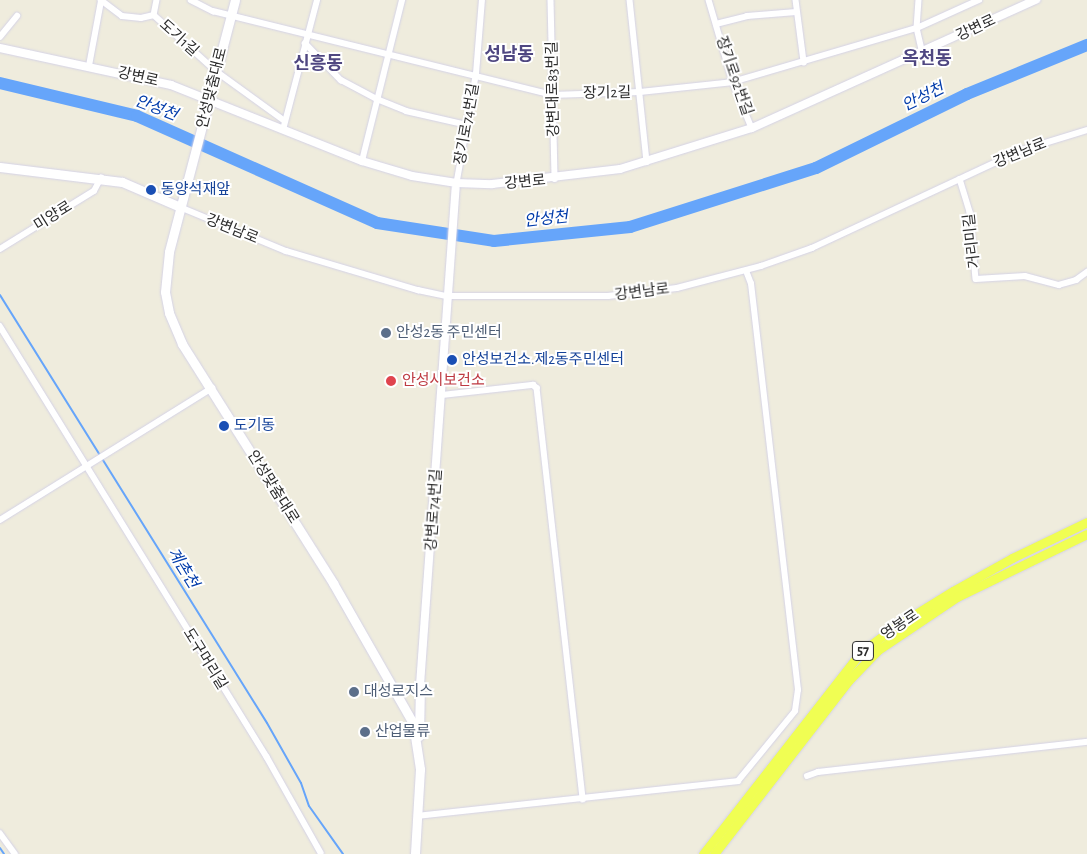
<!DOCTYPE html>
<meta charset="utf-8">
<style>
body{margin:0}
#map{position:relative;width:1087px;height:854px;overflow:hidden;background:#efecdd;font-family:"Alegreya Sans","Noto Sans KR",sans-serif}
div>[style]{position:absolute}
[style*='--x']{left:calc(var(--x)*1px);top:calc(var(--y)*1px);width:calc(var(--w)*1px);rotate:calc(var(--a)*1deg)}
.stream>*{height:2px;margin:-1px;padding:0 1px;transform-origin:1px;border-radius:1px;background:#66a5fa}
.river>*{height:12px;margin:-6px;padding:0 6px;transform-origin:6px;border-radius:6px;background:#66a5fa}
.roads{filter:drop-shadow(0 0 1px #d4d2e6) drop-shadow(0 0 1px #d4d2e6)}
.minor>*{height:5.5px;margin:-2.75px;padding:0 2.75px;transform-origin:2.75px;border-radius:2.75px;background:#fff}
.tertiary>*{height:8px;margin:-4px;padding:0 4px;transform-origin:4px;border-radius:4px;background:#fff}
.secondary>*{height:9px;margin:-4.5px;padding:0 4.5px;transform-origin:4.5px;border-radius:4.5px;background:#fff}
.primary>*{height:9px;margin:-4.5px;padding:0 4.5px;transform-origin:4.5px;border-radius:4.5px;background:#f0fe53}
.dots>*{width:14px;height:14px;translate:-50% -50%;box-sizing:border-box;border:2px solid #fff;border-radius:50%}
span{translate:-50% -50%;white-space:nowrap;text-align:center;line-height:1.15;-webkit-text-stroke:4px #fff;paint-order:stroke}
.shield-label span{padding:1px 4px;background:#fff;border:1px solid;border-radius:4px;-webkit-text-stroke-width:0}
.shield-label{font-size:14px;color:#2c2c2c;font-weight:700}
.street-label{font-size:15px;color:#2c2c2c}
.transit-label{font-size:15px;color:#164399}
.left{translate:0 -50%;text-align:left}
.service-label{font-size:15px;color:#4e5e75}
.health-label{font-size:15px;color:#be3a42}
.water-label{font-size:16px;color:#013baa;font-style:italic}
.quarter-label{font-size:18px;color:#4f4781;font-weight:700}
</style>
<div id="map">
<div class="stream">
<div style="--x:0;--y:295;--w:504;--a:58.04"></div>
<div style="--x:267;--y:723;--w:69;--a:60.5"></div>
<div style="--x:301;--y:783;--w:24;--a:71"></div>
<div style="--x:309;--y:806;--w:59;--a:54.7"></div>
<div style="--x:0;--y:848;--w:7;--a:56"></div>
</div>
<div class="river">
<div style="--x:0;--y:83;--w:141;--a:13.5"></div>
<div style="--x:137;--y:116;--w:263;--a:24"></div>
<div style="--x:377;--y:223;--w:118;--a:8.7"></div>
<div style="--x:494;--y:241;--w:137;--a:-5.9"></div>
<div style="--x:630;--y:227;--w:195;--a:-17.6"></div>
<div style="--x:816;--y:168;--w:168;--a:-26.1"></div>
<div style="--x:967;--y:94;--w:130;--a:-22.2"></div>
</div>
<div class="roads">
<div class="minor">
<div style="--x:101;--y:0;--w:26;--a:37"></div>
<div style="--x:122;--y:16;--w:19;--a:6"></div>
<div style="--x:141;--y:18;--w:13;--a:-13"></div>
<div style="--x:157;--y:0;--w:15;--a:101"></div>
<div style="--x:154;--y:15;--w:84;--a:42.1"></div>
<div style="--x:216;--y:71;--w:85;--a:35.9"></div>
<div style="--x:191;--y:0;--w:25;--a:27"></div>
<div style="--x:213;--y:11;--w:349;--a:13.9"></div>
<div style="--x:552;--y:95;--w:88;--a:-2"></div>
<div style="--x:640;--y:92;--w:94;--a:-6.1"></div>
<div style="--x:733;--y:82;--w:192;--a:-16.4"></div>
<div style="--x:917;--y:28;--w:68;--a:-24.3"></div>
<div style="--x:551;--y:0;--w:179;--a:88.7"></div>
<div style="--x:630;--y:0;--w:163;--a:84"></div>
<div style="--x:709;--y:0;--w:85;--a:73.7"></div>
<div style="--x:733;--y:82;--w:50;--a:67.6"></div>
<div style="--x:796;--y:0;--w:63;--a:82.6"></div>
<div style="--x:919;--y:0;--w:28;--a:94"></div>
<div style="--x:917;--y:28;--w:26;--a:77"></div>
<div style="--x:716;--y:24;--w:32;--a:-14"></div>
<div style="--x:747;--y:16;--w:49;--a:-4.7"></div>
<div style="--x:0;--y:37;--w:27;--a:-51"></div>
<div style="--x:305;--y:43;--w:52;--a:45.8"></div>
<div style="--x:341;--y:80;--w:41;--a:27.8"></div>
<div style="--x:377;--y:99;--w:31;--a:22"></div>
<div style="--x:406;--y:111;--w:63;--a:12.9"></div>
<div style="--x:89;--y:66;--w:66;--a:-79.5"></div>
<div style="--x:283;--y:130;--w:134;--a:-75.3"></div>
<div style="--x:362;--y:161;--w:166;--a:-76"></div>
<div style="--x:960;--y:179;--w:34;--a:73"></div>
<div style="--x:970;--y:212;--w:67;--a:84.9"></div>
<div style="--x:976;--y:279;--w:49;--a:-3.5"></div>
<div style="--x:1025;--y:276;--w:35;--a:15"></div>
<div style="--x:1059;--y:285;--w:18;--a:-16"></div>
<div style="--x:1076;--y:280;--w:14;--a:-36"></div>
<div style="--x:456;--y:186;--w:114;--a:-79.9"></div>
<div style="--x:476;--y:74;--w:74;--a:-85.4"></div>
<div style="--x:180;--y:207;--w:115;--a:22.5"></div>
<div style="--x:286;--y:251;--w:138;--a:16.5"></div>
<div style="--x:418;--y:290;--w:29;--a:12"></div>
<div style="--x:446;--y:296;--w:162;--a:0"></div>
<div style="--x:608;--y:296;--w:69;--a:-6.6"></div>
<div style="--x:677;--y:288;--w:87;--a:-14.7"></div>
<div style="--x:761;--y:266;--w:54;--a:-19.4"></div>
<div style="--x:812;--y:248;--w:232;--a:-25"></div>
<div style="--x:1022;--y:150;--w:68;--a:-17.1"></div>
<div style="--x:0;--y:249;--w:110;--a:-31.7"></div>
<div style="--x:94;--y:191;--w:15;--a:-62"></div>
<div style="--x:0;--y:326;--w:507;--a:58.22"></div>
<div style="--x:267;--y:757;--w:110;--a:60.6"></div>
<div style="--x:442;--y:395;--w:92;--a:-6.3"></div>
<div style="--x:533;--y:385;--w:5;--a:37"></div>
<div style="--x:537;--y:388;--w:414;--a:83.6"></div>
<div style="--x:0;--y:520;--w:250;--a:-31.9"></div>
<div style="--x:807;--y:776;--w:12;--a:-20"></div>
<div style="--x:818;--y:772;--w:271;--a:-6.4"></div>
<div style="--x:417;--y:816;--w:323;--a:-6.2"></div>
<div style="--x:738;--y:781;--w:90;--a:-50.8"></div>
<div style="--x:795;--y:711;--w:21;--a:-82"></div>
<div style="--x:798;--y:690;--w:409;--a:-96.6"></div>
<div style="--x:751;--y:284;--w:14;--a:-111"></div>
<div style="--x:0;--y:833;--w:26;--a:54"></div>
</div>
<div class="tertiary">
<div style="--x:0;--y:48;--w:175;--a:12.2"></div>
<div style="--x:171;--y:85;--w:206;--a:21.7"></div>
<div style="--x:362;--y:161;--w:52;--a:16.7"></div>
<div style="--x:412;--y:176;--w:45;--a:9"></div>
<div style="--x:456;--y:183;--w:36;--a:2"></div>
<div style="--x:492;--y:184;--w:129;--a:-6.7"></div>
<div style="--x:620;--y:169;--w:138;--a:-17.3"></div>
<div style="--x:752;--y:128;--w:312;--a:-24.3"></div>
<div style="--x:420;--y:685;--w:498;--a:-85.9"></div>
</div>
<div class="secondary">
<div style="--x:235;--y:0;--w:260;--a:104.7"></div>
<div style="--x:169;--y:252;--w:40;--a:95.7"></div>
<div style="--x:165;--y:292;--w:21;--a:79"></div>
<div style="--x:169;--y:313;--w:34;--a:67"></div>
<div style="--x:182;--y:344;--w:283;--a:57.7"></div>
<div style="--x:333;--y:583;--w:161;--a:60.3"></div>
<div style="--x:413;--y:723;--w:47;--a:81.3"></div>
<div style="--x:420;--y:769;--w:85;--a:93.4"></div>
<div style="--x:0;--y:167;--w:123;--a:7"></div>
<div style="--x:122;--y:182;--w:63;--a:23.3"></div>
<div style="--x:419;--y:736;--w:51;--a:-88.9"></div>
</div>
<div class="primary">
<div style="--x:703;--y:854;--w:256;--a:-52"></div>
<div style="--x:861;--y:652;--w:44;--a:-36.6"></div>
<div style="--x:896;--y:626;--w:67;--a:-31.6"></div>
<div style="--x:953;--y:591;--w:68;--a:-29.2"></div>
<div style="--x:1012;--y:558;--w:83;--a:-25.6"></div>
<div style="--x:714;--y:854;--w:220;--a:-52.2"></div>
<div style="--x:849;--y:680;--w:42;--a:-46"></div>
<div style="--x:878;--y:650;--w:95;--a:-33.9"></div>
<div style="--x:957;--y:597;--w:144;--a:-25.9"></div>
</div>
</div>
<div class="dots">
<div style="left:151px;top:190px;background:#1a4fb4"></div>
<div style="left:386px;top:333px;background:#5c6f8a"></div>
<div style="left:452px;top:360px;background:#1a4fb4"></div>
<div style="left:391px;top:381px;background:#e0444e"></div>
<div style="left:224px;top:426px;background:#1a4fb4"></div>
<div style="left:354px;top:692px;background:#5c6f8a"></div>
<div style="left:365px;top:732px;background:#5c6f8a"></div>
</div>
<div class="shield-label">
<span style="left:863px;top:651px">57</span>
</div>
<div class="street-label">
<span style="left:976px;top:28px;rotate:-25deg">강변로</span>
<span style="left:179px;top:38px;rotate:42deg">도기1길</span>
<span style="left:734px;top:76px;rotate:71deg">장기로92번길</span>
<span style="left:138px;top:77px;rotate:13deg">강변로</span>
<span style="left:212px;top:88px;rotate:-76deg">안성맞춤대로</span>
<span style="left:553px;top:89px;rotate:-91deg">강변대로83번길</span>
<span style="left:607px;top:93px;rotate:-1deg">장기2길</span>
<span style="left:467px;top:124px;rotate:-80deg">장기로74번길</span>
<span style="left:1020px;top:153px;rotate:-22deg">강변남로</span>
<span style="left:525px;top:182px;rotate:-5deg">강변로</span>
<span style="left:53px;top:216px;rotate:-32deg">미양로</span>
<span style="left:232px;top:229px;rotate:22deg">강변남로</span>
<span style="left:972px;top:241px;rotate:-96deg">거리미길</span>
<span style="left:642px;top:292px;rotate:-7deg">강변남로</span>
<span style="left:273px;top:487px;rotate:58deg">안성맞춤대로</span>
<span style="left:434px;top:510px;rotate:-86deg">강변로74번길</span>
<span style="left:900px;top:625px;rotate:-34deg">영봉로</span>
<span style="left:205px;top:659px;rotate:58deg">도구머리길</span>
</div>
<div class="transit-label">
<span class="left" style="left:161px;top:190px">동양석재앞</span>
<span class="left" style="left:462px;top:360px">안성보건소.제2동주민센터</span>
<span class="left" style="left:234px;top:426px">도기동</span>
</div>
<div class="service-label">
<span class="left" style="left:396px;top:333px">안성2동 주민센터</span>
<span class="left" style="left:364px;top:692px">대성로지스</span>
<span class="left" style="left:375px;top:732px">산업물류</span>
</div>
<div class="health-label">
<span class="left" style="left:402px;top:381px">안성시보건소</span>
</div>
<div class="water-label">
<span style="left:923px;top:97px;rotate:-26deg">안성천</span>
<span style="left:156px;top:108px;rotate:21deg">안성천</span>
<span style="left:546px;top:219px;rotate:-6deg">안성천</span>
<span style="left:183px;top:568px;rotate:58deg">계촌천</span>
</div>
<div class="quarter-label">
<span style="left:509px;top:55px">성남동</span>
<span style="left:927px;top:59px">옥천동</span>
<span style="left:318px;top:64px">신흥동</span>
</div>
</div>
